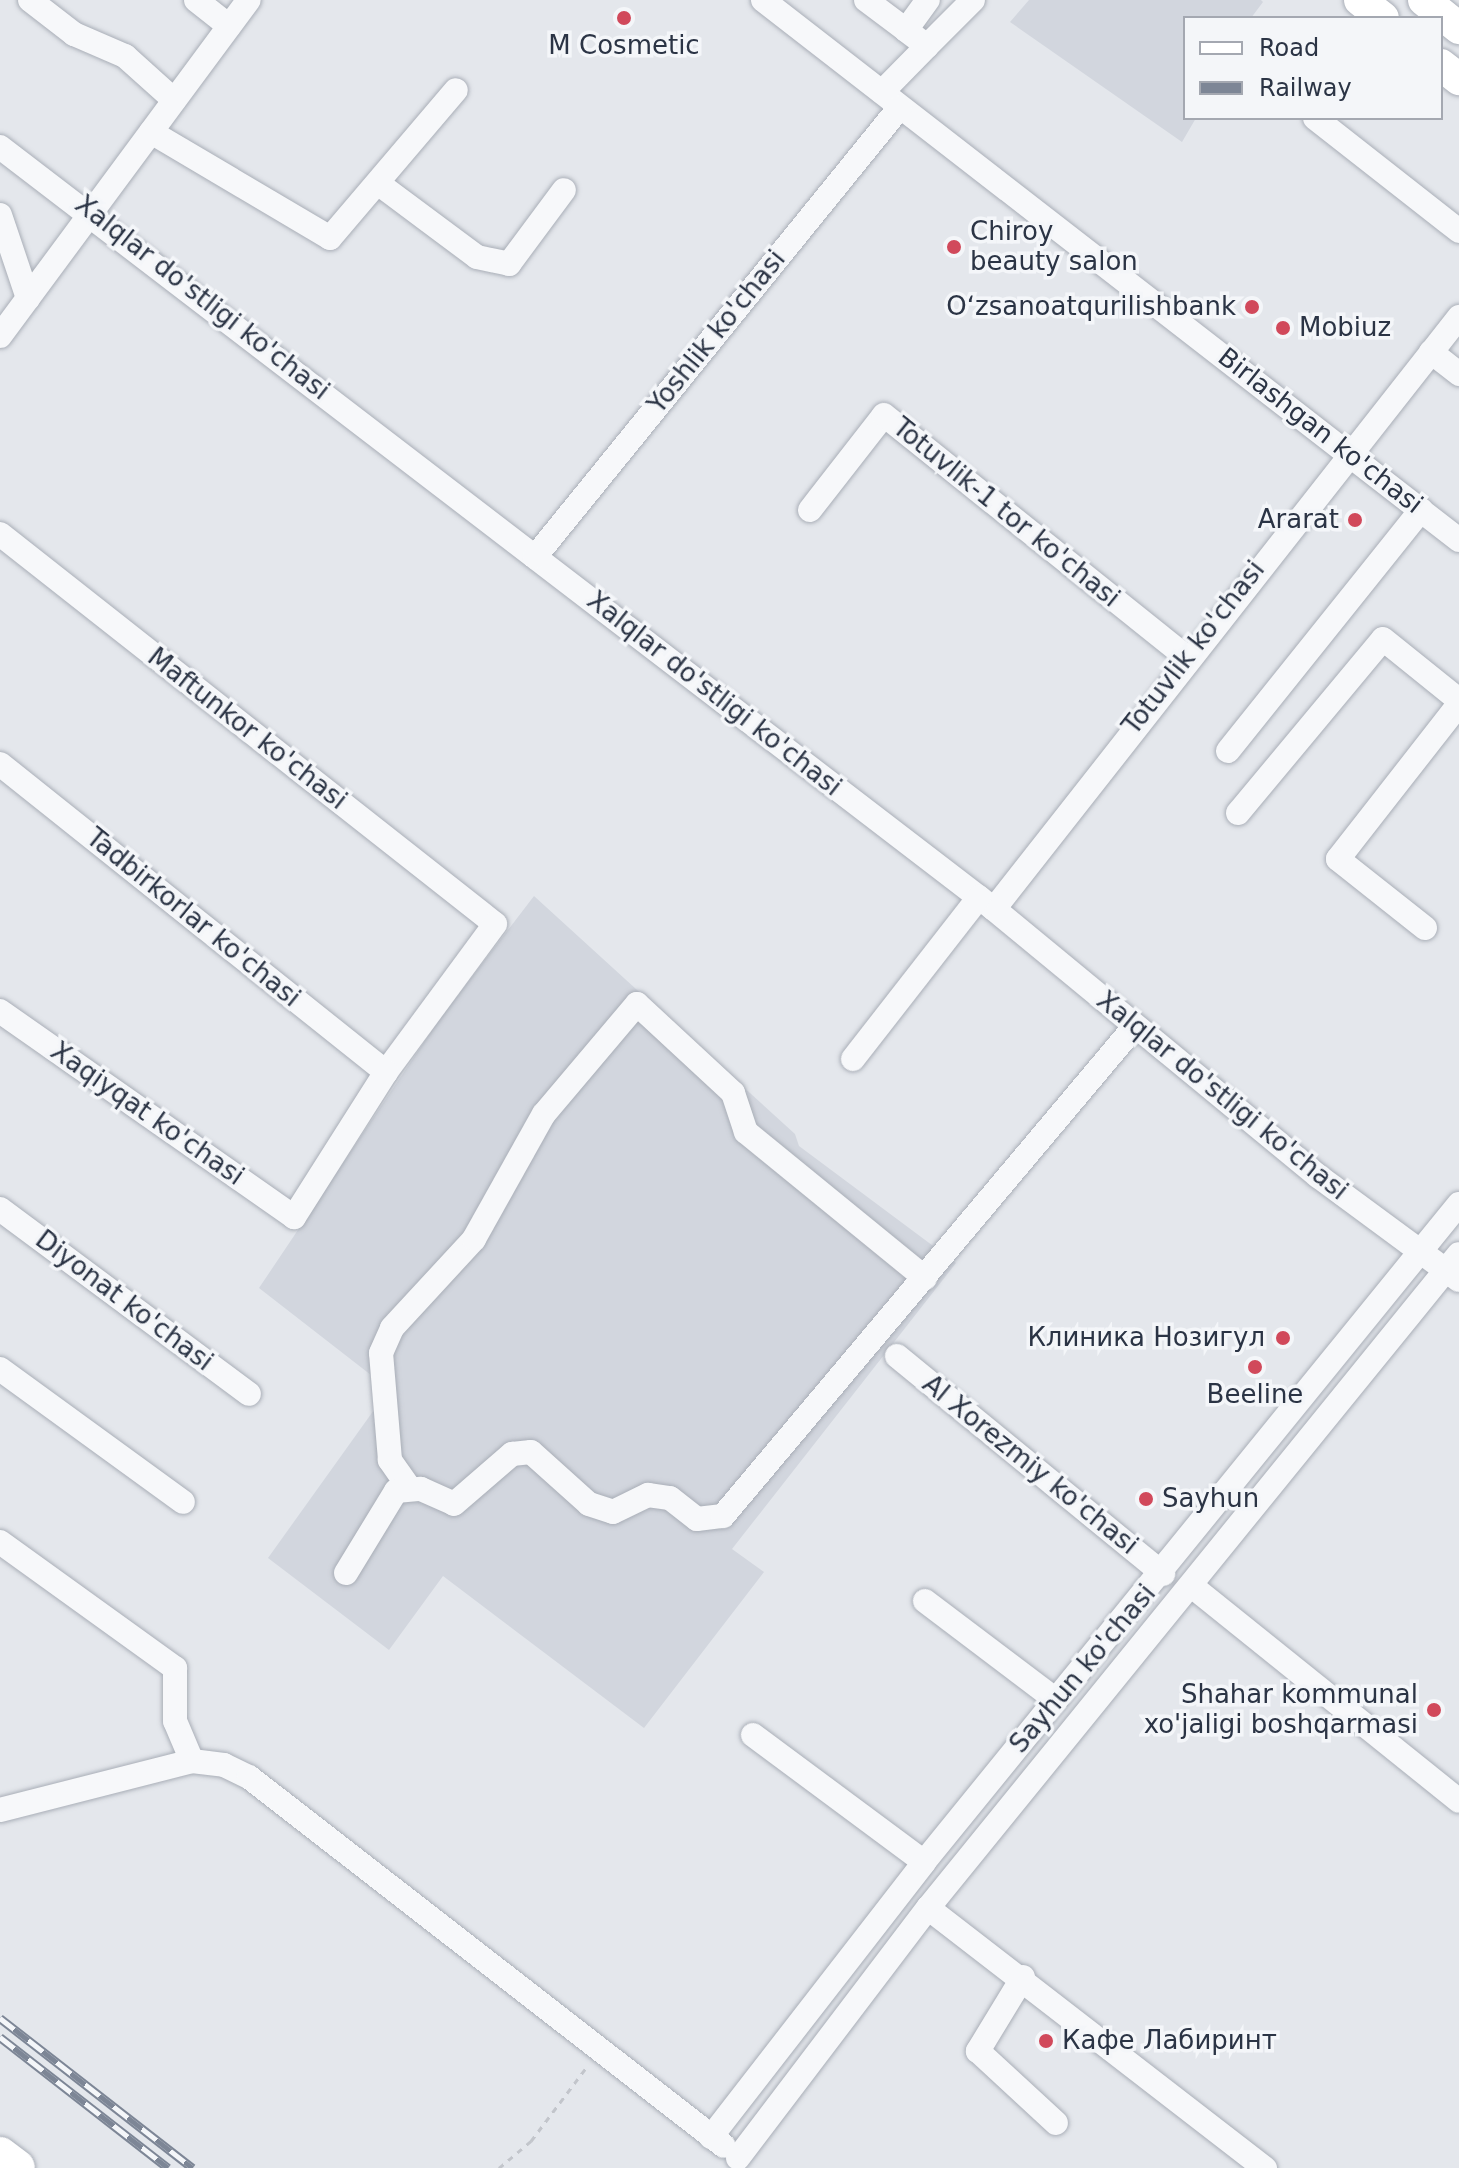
<!DOCTYPE html>
<meta charset="utf-8">
<style>
body{margin:0}
#map{position:relative;width:1459px;height:2168px;overflow:hidden;background:#e4e7ec;font-family:"DejaVu Sans",sans-serif}
div>[style]{position:absolute}
[style*='--x']{left:calc(var(--x)*1px);top:calc(var(--y)*1px);width:calc(var(--w)*1px);rotate:calc(var(--a)*1deg)}
.built>*{inset:0;background:#d2d6de}
.path>*{height:3px;margin-top:-1.5px;transform-origin:0;background:repeating-linear-gradient(90deg,#c2c5cb 0 6px,transparent 0 12px)}
.roads{filter:drop-shadow(0 0 2px #a9aeb7) drop-shadow(0 0 2px #a9aeb7)}
.minor>*{height:24px;margin:-12px;padding:0 12px;transform-origin:12px;border-radius:12px;background:#f7f8fa}
.major>*{height:32px;margin:-16px;padding:0 16px;transform-origin:16px;border-radius:16px;background:#fff}
.highway>*{height:36px;margin:-18px;padding:0 18px;transform-origin:18px;border-radius:18px;background:#fff}
.rail>*{height:9px;margin-top:-4.5px;transform-origin:0;background:repeating-linear-gradient(90deg,#f4f6f9 0 18px,#7d8696 0 36px);box-sizing:border-box;border-block:2px solid #7d8696}
.dots>*{width:22px;height:22px;translate:-50% -50%;box-sizing:border-box;border:4px solid #f4f6f9;border-radius:50%}
span{translate:-50% -50%;white-space:nowrap;text-align:center;line-height:1.15;-webkit-text-stroke:7px #f4f6f9;paint-order:stroke}
.poi-label{font-size:26px;color:#2b3445}
.left{translate:0 -50%;text-align:left}
.right{translate:-100% -50%;text-align:right}
.street-label{font-size:26px;color:#2b3445}
.legend{position:absolute;left:1183px;top:16px;width:260px;height:104px;box-sizing:border-box;background:#f4f6f9;border:2px solid #a4a8b1;margin:0;padding:10px 14px;list-style:none;font-size:24px;color:#2b3445}
.legend li{display:flex;align-items:center;gap:16px;height:40px}
.legend b{width:40px;border:2px solid #a4a8b1}
</style>
<div id="map">
<div class="built">
<div style="clip-path:polygon(1029px 0,1261px 0,1263px 2px,1251px 18px,1185px 18px,1185px 118px,1196px 118px,1182px 142px,1010px 22px)"></div>
<div style="clip-path:polygon(534px 896px,795px 1134px,799px 1146px,956px 1263px,732px 1549px,764px 1572px,644px 1728px,443px 1576px,389px 1650px,268px 1558px,389px 1389px,259px 1288px,439px 1020px)"></div>
</div>
<div class="path">
<div style="--x:499;--y:2168;--w:42;--a:-40.2"></div>
<div style="--x:531;--y:2141;--w:95;--a:-53.1"></div>
</div>
<div class="roads">
<div class="minor">
<div style="--x:30;--y:0;--w:56;--a:37.7"></div>
<div style="--x:74;--y:34;--w:56;--a:23.3"></div>
<div style="--x:125;--y:56;--w:66;--a:41.9"></div>
<div style="--x:196;--y:0;--w:42;--a:38.2"></div>
<div style="--x:763;--y:0;--w:881;--a:37.81"></div>
<div style="--x:866;--y:0;--w:50;--a:36.9"></div>
<div style="--x:906;--y:30;--w:37;--a:-54"></div>
<div style="--x:927;--y:46;--w:65;--a:-45"></div>
<div style="--x:882;--y:92;--w:64;--a:-45.6"></div>
<div style="--x:927;--y:46;--w:26;--a:-143"></div>
<div style="--x:1315;--y:118;--w:183;--a:38.1"></div>
<div style="--x:151;--y:132;--w:208;--a:30.6"></div>
<div style="--x:330;--y:238;--w:194;--a:-49.6"></div>
<div style="--x:0;--y:147;--w:1252;--a:37.47"></div>
<div style="--x:994;--y:909;--w:420;--a:39.5"></div>
<div style="--x:1318;--y:1176;--w:175;--a:36.4"></div>
<div style="--x:379;--y:184;--w:122;--a:36.7"></div>
<div style="--x:477;--y:257;--w:33;--a:12"></div>
<div style="--x:509;--y:264;--w:92;--a:-53.4"></div>
<div style="--x:0;--y:215;--w:88;--a:71.4"></div>
<div style="--x:0;--y:336;--w:418;--a:-53.5"></div>
<div style="--x:1431;--y:352;--w:36;--a:38"></div>
<div style="--x:810;--y:510;--w:120;--a:-52.1"></div>
<div style="--x:884;--y:415;--w:387;--a:38.7"></div>
<div style="--x:0;--y:534;--w:630;--a:38.23"></div>
<div style="--x:495;--y:924;--w:184;--a:126.4"></div>
<div style="--x:386;--y:1072;--w:172;--a:122.4"></div>
<div style="--x:294;--y:1217;--w:359;--a:-145"></div>
<div style="--x:535;--y:557;--w:579;--a:-50.95"></div>
<div style="--x:1228;--y:751;--w:309;--a:-51.3"></div>
<div style="--x:0;--y:764;--w:494;--a:38.6"></div>
<div style="--x:1238;--y:813;--w:226;--a:-50.2"></div>
<div style="--x:1383;--y:639;--w:97;--a:38.8"></div>
<div style="--x:994;--y:909;--w:753;--a:-51.85"></div>
<div style="--x:1425;--y:928;--w:111;--a:-141.6"></div>
<div style="--x:1338;--y:859;--w:197;--a:-52"></div>
<div style="--x:853;--y:1059;--w:205;--a:-52.1"></div>
<div style="--x:0;--y:1209;--w:310;--a:36.6"></div>
<div style="--x:897;--y:1356;--w:344;--a:39.3"></div>
<div style="--x:0;--y:1369;--w:226;--a:36"></div>
<div style="--x:408;--y:1486;--w:32;--a:-125"></div>
<div style="--x:390;--y:1460;--w:107;--a:-94.8"></div>
<div style="--x:381;--y:1353;--w:27;--a:-66"></div>
<div style="--x:392;--y:1328;--w:121;--a:-47.3"></div>
<div style="--x:474;--y:1239;--w:143;--a:-60.8"></div>
<div style="--x:544;--y:1114;--w:144;--a:-49.8"></div>
<div style="--x:637;--y:1004;--w:131;--a:42.8"></div>
<div style="--x:733;--y:1093;--w:41;--a:71.6"></div>
<div style="--x:746;--y:1132;--w:231;--a:39.2"></div>
<div style="--x:0;--y:1542;--w:216;--a:35.8"></div>
<div style="--x:175;--y:1668;--w:53;--a:90"></div>
<div style="--x:175;--y:1721;--w:43;--a:67"></div>
<div style="--x:346;--y:1573;--w:96;--a:-58.6"></div>
<div style="--x:396;--y:1491;--w:25;--a:-5"></div>
<div style="--x:421;--y:1489;--w:36;--a:24"></div>
<div style="--x:454;--y:1504;--w:77;--a:-40.8"></div>
<div style="--x:512;--y:1454;--w:19;--a:-6"></div>
<div style="--x:531;--y:1452;--w:78;--a:41.9"></div>
<div style="--x:589;--y:1504;--w:25;--a:18"></div>
<div style="--x:613;--y:1512;--w:39;--a:-26"></div>
<div style="--x:648;--y:1495;--w:22;--a:8"></div>
<div style="--x:670;--y:1498;--w:34;--a:38"></div>
<div style="--x:697;--y:1519;--w:26;--a:-7"></div>
<div style="--x:723;--y:1516;--w:640;--a:-49.94"></div>
<div style="--x:1193;--y:1587;--w:341;--a:38.8"></div>
<div style="--x:925;--y:1601;--w:164;--a:37.1"></div>
<div style="--x:753;--y:1735;--w:213;--a:36.6"></div>
<div style="--x:0;--y:1810;--w:198;--a:-14.3"></div>
<div style="--x:192;--y:1761;--w:32;--a:7"></div>
<div style="--x:224;--y:1765;--w:28;--a:26"></div>
<div style="--x:249;--y:1777;--w:601;--a:37.84"></div>
<div style="--x:928;--y:1908;--w:426;--a:37.7"></div>
<div style="--x:1023;--y:1977;--w:87;--a:121.3"></div>
<div style="--x:978;--y:2051;--w:106;--a:42.7"></div>
<div style="--x:711;--y:2137;--w:348;--a:-52.2"></div>
<div style="--x:924;--y:1862;--w:848;--a:-50.89"></div>
<div style="--x:738;--y:2158;--w:314;--a:-52.8"></div>
<div style="--x:928;--y:1908;--w:842;--a:-50.93"></div>
</div>
<div class="major">
<div style="--x:1360;--y:0;--w:29;--a:38"></div>
<div style="--x:1424;--y:0;--w:45;--a:38.7"></div>
<div style="--x:1441;--y:65;--w:23;--a:38"></div>
</div>
<div class="highway">
<div style="--x:0;--y:2155;--w:21;--a:37"></div>
</div>
</div>
<div class="rail">
<div style="--x:0;--y:2018;--w:244;--a:37.9"></div>
<div style="--x:0;--y:2037;--w:213;--a:37.9"></div>
</div>
<div class="dots">
<div style="left:624px;top:18px;background:#d1495b"></div>
<div style="left:954px;top:247px;background:#d1495b"></div>
<div style="left:1252px;top:307px;background:#d1495b"></div>
<div style="left:1283px;top:328px;background:#d1495b"></div>
<div style="left:1355px;top:520px;background:#d1495b"></div>
<div style="left:1283px;top:1338px;background:#d1495b"></div>
<div style="left:1255px;top:1367px;background:#d1495b"></div>
<div style="left:1146px;top:1499px;background:#d1495b"></div>
<div style="left:1434px;top:1710px;background:#d1495b"></div>
<div style="left:1046px;top:2041px;background:#d1495b"></div>
</div>
<div class="poi-label">
<span style="left:624px;top:46px">M Cosmetic</span>
<span class="left" style="left:970px;top:247px">Chiroy<br>beauty salon</span>
<span class="right" style="left:1236px;top:307px">Oʻzsanoatqurilishbank</span>
<span class="left" style="left:1299px;top:328px">Mobiuz</span>
<span class="right" style="left:1339px;top:520px">Ararat</span>
<span class="right" style="left:1265px;top:1338px">Клиника Нозигул</span>
<span style="left:1255px;top:1395px">Beeline</span>
<span class="left" style="left:1162px;top:1499px">Sayhun</span>
<span class="right" style="left:1418px;top:1710px">Shahar kommunal<br>xo'jaligi boshqarmasi</span>
<span class="left" style="left:1062px;top:2041px">Кафе Лабиринт</span>
</div>
<div class="street-label">
<span style="left:202px;top:298px;rotate:38deg">Xalqlar do'stligi ko'chasi</span>
<span style="left:717px;top:332px;rotate:-51deg">Yoshlik ko'chasi</span>
<span style="left:1320px;top:431px;rotate:38deg">Birlashgan ko'chasi</span>
<span style="left:1006px;top:513px;rotate:39deg">Totuvlik-1 tor ko'chasi</span>
<span style="left:1194px;top:648px;rotate:-52deg">Totuvlik ko'chasi</span>
<span style="left:714px;top:694px;rotate:38deg">Xalqlar do'stligi ko'chasi</span>
<span style="left:247px;top:729px;rotate:38deg">Maftunkor ko'chasi</span>
<span style="left:193px;top:918px;rotate:39deg">Tadbirkorlar ko'chasi</span>
<span style="left:1222px;top:1096px;rotate:39deg">Xalqlar do'stligi ko'chasi</span>
<span style="left:147px;top:1114px;rotate:35deg">Xaqiyqat ko'chasi</span>
<span style="left:124px;top:1301px;rotate:37deg">Diyonat ko'chasi</span>
<span style="left:1030px;top:1465px;rotate:39deg">Al Xorezmiy ko'chasi</span>
<span style="left:1083px;top:1669px;rotate:-50deg">Sayhun ko'chasi</span>
</div>
<ul class="legend">
<li><b style="height:10px;background:#fff"></b>Road</li>
<li><b style="height:10px;background:#7d8696"></b>Railway</li>
</ul>
</div>
